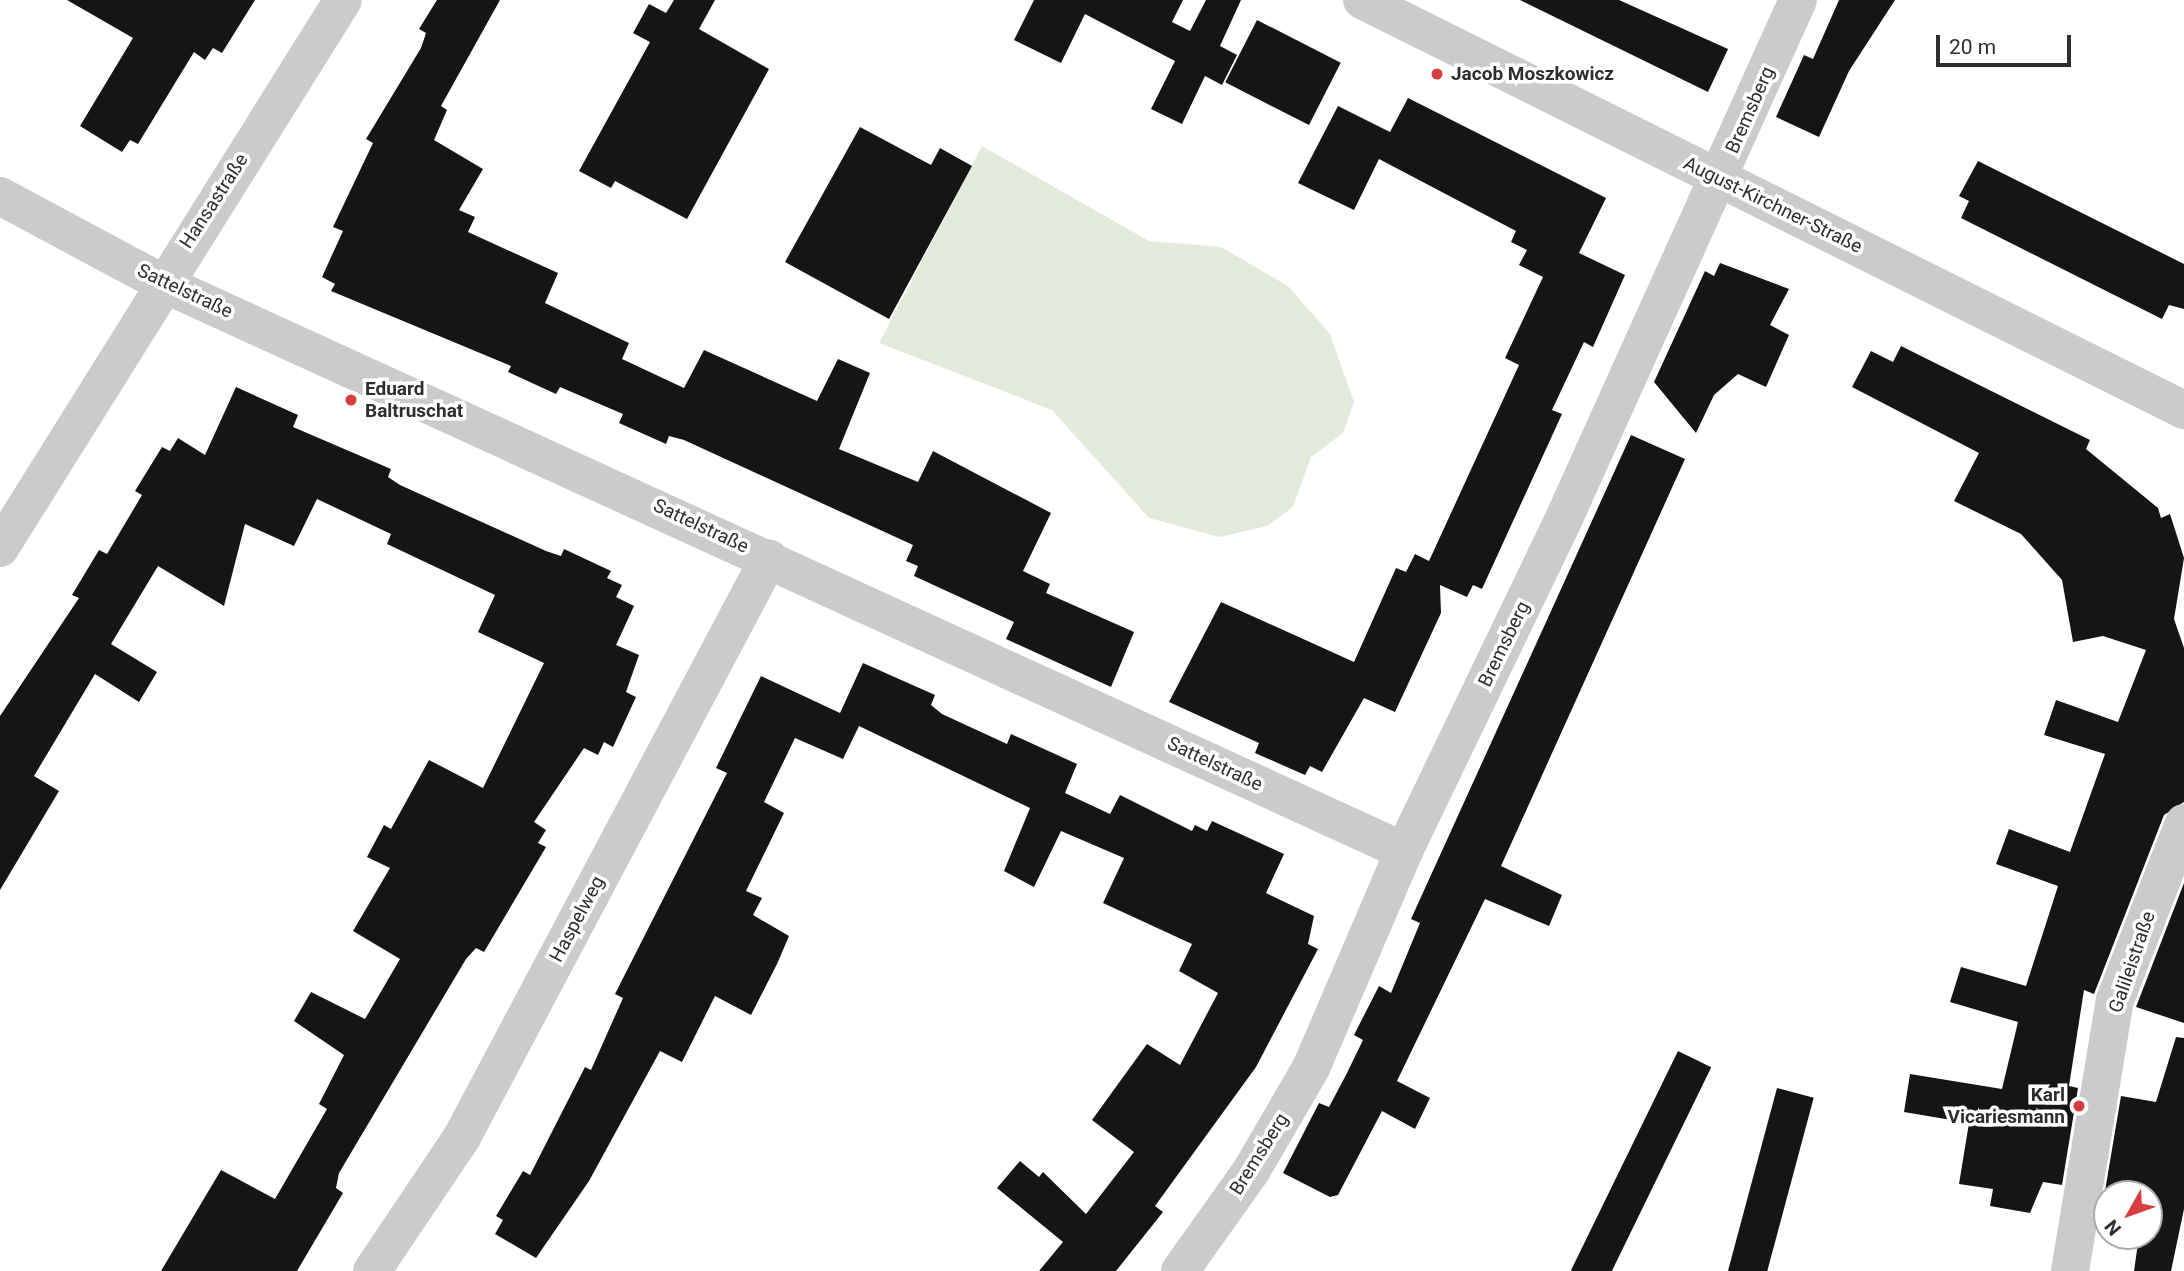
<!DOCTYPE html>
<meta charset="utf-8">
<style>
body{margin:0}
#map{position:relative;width:2184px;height:1271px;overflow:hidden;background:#fff;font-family:Roboto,sans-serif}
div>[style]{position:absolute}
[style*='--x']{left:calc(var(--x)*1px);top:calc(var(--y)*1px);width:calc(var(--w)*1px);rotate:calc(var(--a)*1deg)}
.green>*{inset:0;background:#e3eadc}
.building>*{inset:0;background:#151515;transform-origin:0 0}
.minor>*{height:38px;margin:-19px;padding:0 19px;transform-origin:19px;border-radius:19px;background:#cbcbcb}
.tertiary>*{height:38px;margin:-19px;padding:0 19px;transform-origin:19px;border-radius:19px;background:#cbcbcb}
.dots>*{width:19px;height:19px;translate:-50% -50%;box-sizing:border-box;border:4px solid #fff;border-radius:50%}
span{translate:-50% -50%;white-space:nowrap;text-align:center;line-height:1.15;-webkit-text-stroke:7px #fff;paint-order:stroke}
.poi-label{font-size:19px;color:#2e2e2e;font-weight:700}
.left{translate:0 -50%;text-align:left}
.right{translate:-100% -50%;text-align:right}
.street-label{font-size:19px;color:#2e2e2e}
.north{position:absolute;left:2093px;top:1180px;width:70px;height:70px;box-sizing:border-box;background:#fff;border:2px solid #ababab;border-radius:50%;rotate:230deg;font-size:19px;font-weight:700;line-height:28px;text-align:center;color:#2e2e2e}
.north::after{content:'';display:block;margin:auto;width:24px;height:32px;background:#d63e40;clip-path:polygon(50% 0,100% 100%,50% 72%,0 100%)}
.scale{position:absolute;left:1936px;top:35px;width:135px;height:32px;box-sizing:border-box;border:4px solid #2e2e2e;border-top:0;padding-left:9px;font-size:21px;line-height:24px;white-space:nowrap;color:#2e2e2e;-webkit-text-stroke:5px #fff;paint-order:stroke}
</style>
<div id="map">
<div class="green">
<div style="clip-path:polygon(982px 146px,1149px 241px,1221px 247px,1288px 286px,1330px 334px,1354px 402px,1343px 433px,1311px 457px,1293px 507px,1267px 526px,1219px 537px,1149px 518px,1052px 410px,879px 343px)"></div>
</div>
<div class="building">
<div style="clip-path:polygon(67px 0,255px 0,222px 53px,213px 48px,205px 60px,194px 52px,138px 144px,130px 140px,122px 152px,80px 126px,133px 38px)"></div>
<div style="clip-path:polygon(437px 0,500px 0,441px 106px,447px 110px,434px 140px,483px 169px,459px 210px,475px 217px,468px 232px,558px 273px,545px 303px,629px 343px,622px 359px,684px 388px,704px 350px,817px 401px,838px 359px,870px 373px,839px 449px,918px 482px,933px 451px,1051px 513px,1023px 571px,1050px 584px,1046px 593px,1134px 632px,1111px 687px,1006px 639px,1014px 622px,914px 576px,918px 566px,906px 561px,913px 545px,684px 440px,669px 436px,666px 444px,619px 423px,623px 414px,560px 387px,556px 394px,508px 372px,511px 366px,331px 291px,335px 284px,322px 277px,343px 231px,333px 227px,373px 143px,366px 139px,421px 48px,426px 33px,419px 29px)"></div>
<div style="clip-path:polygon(674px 0,715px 0,699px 29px,769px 69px,687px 219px,615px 181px,611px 188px,579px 171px,650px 42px,633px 33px,649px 4px,666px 13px)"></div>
<div style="clip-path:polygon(1034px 0,1183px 0,1172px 22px,1190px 31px,1206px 0,1241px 0,1220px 46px,1237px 55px,1222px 85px,1205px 76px,1182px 124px,1151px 109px,1175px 61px,1085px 14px,1061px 63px,1014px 40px)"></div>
<div style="clip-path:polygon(1520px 0,1619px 0,1728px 49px,1708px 92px)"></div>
<div style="clip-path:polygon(1839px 0,1895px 0,1849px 71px,1819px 137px,1776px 117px,1804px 55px,1813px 59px)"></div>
<div style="left:1257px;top:20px;width:94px;height:70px;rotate:27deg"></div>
<div style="clip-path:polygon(1408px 98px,1606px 198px,1579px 253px,1625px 275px,1593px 347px,1584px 342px,1552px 410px,1562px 414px,1482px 589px,1473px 585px,1467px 597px,1440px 585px,1441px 613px,1395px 712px,1364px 698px,1322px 772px,1310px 766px,1305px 775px,1255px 753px,1259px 743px,1169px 702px,1221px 602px,1354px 662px,1396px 568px,1406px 572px,1415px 554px,1429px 561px,1519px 365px,1505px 358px,1543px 277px,1519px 265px,1527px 250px,1511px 242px,1516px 231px,1379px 159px,1354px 210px,1298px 183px,1338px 106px,1390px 132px)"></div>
<div style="clip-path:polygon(860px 127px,931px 165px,940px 148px,972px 166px,889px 319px,785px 262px)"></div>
<div style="clip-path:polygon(1978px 161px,2184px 264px,2184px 309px,2169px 305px,2162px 319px,1961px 218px,1969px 201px,1959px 196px)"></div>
<div style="clip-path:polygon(1720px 263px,1789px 289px,1770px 325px,1789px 335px,1766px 387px,1738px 374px,1714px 395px,1696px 433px,1654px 382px,1705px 271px,1714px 276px)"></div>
<div style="clip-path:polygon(1901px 346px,2090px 440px,2086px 449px,2158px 508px,2161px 518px,2170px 514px,2184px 558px,2174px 619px,2184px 648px,2184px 802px,2164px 815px,2094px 994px,2084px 990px,2069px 1086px,2078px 1088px,2062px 1185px,2043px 1182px,2030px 1213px,1990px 1206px,1993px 1189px,1959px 1184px,1969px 1123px,1904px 1112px,1910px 1074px,2002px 1089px,2018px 1022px,1950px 1002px,1961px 967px,2026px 986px,2058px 886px,1996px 864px,2009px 829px,2070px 852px,2105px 754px,2044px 735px,2056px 700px,2118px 722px,2146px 650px,2103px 636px,2073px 642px,2062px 580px,2021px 534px,1954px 501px,1979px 453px,1852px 387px,1871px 351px,1893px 362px)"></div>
<div style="clip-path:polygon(236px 387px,298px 415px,293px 427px,391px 469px,388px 477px,400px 485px,546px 551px,561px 556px,564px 549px,611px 571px,607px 578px,622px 585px,616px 597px,634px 606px,616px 645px,639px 655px,626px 692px,636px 697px,613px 747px,604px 742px,598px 755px,584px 748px,534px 822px,546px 830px,538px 843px,546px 847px,484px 952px,476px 948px,466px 959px,339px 1173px,336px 1188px,343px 1193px,297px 1271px,161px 1271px,221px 1170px,275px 1199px,327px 1109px,319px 1104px,344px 1055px,294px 1021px,311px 992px,365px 1019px,400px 959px,353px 931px,390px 868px,367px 857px,384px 825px,391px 829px,429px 760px,483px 788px,544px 663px,478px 632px,495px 595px,387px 544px,391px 534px,317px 499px,294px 546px,245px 524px,224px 606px,158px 566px,111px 644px,157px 672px,139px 702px,95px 674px,34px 776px,59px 791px,0 890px,0 716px,79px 598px,72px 595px,99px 550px,107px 554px,142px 495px,135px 491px,162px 447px,170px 451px,178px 438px,205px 455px)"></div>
<div style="clip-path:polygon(1631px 435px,1685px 459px,1501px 866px,1562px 895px,1549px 926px,1485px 899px,1397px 1081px,1430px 1098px,1415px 1129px,1382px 1111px,1338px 1195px,1330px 1197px,1283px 1173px,1319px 1103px,1329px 1107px,1346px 1075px,1363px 1040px,1354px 1035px,1379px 986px,1391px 993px,1420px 923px,1411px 919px)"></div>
<div style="clip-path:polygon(863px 663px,935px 695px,931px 705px,942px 714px,1007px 744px,1011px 734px,1077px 764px,1065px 793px,1110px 814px,1120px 795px,1192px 831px,1195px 825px,1207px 831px,1212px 821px,1284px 854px,1266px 893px,1314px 916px,1308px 944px,1318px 949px,1256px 1067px,1155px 1206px,1163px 1212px,1116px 1271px,1039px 1271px,1063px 1242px,997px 1188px,1020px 1161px,1039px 1177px,1043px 1172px,1086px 1214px,1134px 1152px,1092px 1120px,1147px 1044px,1180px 1065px,1218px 993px,1179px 971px,1192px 944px,1103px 903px,1124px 858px,1061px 831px,1034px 887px,1004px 871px,1030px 808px,859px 726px,843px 759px,795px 738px,764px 802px,784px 813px,746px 891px,762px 898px,753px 915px,789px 936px,777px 964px,751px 1015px,715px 996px,682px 1062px,660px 1051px,589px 1181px,536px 1258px,495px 1234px,503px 1220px,496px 1216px,523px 1171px,530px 1175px,585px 1067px,591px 1070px,623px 998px,615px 994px,727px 773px,716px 768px,761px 676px,840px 713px)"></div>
<div style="clip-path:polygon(2184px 883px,2184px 1023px,2136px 1007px)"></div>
<div style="clip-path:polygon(2176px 1037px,2184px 1038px,2184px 1209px,2171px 1271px,2134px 1271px,2139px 1236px,2149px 1236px,2149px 1194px,2105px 1191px,2121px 1096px,2156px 1102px)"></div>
<div style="left:1678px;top:1051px;width:37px;height:244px;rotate:26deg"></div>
<div style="left:1777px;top:1088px;width:38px;height:191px;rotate:15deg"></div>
</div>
<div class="minor">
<div style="--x:0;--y:196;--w:184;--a:28.2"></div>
<div style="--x:162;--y:283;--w:1366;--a:24.58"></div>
<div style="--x:0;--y:548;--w:646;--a:-57.96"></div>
<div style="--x:372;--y:1271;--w:161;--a:-56.1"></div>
<div style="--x:462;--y:1137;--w:655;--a:-62.07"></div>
<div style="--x:1180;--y:1271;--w:123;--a:-54.6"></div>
<div style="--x:1251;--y:1171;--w:119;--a:-59.8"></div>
<div style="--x:1311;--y:1068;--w:236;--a:-66.8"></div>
<div style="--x:1404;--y:851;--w:372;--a:-64.3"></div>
<div style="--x:1565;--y:516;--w:566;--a:-65.7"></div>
<div style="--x:2070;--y:1271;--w:275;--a:-80.6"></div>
<div style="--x:2115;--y:1000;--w:190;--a:-68.7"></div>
</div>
<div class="tertiary">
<div style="--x:1362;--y:0;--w:919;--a:26.51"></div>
</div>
<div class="dots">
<div style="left:1437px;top:74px;background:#d63e40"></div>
<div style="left:351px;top:400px;background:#d63e40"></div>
<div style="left:2079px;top:1106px;background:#d63e40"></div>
</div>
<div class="poi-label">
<span class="left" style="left:1451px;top:74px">Jacob Moszkowicz</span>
<span class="left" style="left:365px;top:400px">Eduard<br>Baltruschat</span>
<span class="right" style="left:2065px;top:1106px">Karl<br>Vicariesmann</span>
</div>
<div class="street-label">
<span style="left:1750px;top:110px;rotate:-66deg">Bremsberg</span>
<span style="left:214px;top:201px;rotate:-57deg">Hansastraße</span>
<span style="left:1773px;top:205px;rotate:26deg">August-Kirchner-Straße</span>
<span style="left:185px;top:291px;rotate:25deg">Sattelstraße</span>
<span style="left:701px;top:526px;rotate:25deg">Sattelstraße</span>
<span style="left:1504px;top:644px;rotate:-64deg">Bremsberg</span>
<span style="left:1215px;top:764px;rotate:25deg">Sattelstraße</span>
<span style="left:577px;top:919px;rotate:-62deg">Haspelweg</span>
<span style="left:2132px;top:962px;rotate:-71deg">Galileistraße</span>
<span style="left:1259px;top:1154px;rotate:-58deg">Bremsberg</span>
</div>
<div class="north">N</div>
<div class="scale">20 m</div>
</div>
